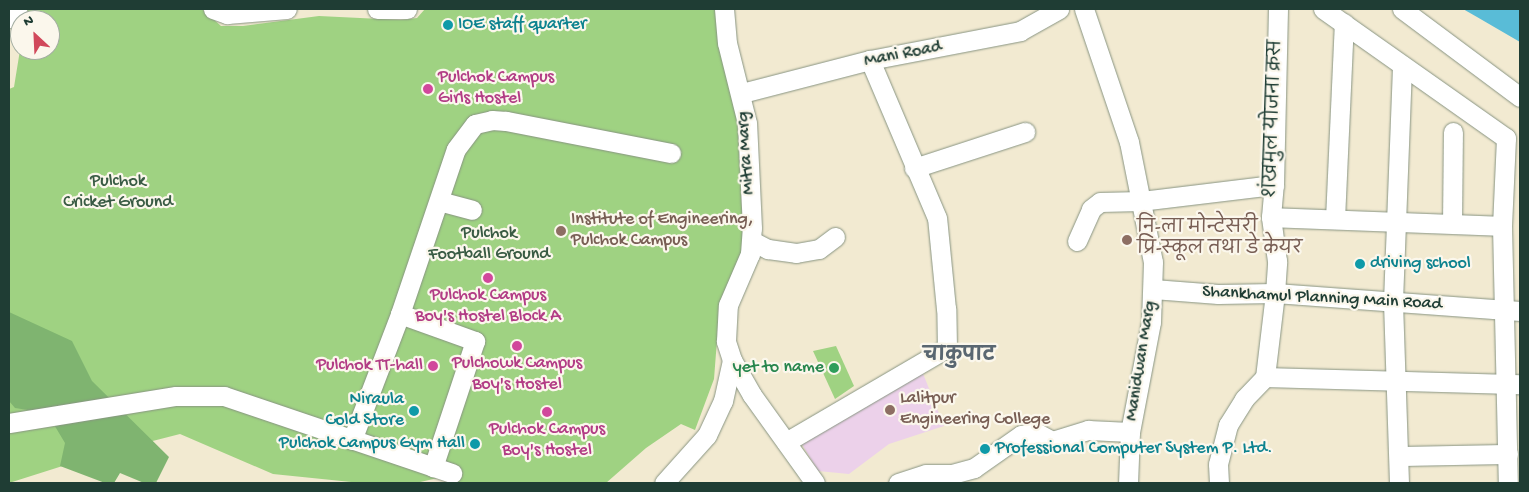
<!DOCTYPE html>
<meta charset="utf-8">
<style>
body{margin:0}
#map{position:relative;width:1529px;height:492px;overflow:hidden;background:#f2ead1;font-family:"Gochi Hand","Playpen Sans Deva",sans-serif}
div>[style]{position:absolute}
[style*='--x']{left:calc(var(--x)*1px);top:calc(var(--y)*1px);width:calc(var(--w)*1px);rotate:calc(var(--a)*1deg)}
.built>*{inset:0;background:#ecd1ea}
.green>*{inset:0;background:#9fd282}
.forest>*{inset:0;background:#7fb470}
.water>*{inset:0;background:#59bcd7}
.roads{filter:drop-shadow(0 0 1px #889482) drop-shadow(0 0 1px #889482)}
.minor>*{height:19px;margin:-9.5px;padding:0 9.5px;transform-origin:9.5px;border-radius:9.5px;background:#fff}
.dots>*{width:14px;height:14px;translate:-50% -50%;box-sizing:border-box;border:2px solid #fbf7ec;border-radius:50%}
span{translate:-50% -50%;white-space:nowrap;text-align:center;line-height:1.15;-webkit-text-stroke:4.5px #fbf7ec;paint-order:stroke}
.culture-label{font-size:18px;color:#0d838f}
.left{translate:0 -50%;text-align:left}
.right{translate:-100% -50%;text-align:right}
.street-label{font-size:18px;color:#1f3d34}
.hotel-label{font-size:18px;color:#b23c85}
.park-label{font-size:18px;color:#395b44}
.education-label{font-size:18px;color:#785e54}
.leisure-label{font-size:18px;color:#27864d}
.neighbourhood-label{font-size:19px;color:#5a6771;font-weight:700}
.frame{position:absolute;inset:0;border:10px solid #1f3d34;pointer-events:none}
.north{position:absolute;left:10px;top:10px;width:50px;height:50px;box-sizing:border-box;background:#fbf7ec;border:1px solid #a3ada2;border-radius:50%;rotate:335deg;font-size:14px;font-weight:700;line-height:20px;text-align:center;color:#1f3d34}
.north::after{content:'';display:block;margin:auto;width:18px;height:22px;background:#d1495b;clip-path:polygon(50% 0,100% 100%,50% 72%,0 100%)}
</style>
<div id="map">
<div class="built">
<div style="clip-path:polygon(920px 366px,944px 426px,889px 444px,849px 474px,818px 471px,797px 436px)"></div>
</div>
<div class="green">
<div style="clip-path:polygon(28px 9px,202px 9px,221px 26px,243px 26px,319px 16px,401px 20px,417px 18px,425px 9px,716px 9px,737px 114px,744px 251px,719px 314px,714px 379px,695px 430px,681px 424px,646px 448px,606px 483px,460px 483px,442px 477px,416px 483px,361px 483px,273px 474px,180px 434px,94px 456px,9px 483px,9px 89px,14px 87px,20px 50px,50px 50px,50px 20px,26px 20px)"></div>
<div style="clip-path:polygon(836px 346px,854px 386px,835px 399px,813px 351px)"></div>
</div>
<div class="forest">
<div style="clip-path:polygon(9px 312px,72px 341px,92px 381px,169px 457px,156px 483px,144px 483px,120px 473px,114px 483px,105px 483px,60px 466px,65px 443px,47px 413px,15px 408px,9px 401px)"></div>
</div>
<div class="water">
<div style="clip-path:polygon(1463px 9px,1520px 9px,1520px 42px,1477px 17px)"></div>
</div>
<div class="roads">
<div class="minor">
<div style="--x:213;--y:9;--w:15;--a:20"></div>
<div style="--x:227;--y:14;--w:60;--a:-4.8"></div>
<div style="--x:377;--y:9;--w:30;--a:0"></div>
<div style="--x:1084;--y:9;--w:140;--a:71.3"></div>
<div style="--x:1129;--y:142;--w:122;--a:78.7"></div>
<div style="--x:1153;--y:262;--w:60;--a:91.9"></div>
<div style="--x:1151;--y:322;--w:112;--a:100.8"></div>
<div style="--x:1130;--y:432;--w:51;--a:92.2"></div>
<div style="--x:1323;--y:9;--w:224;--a:35.2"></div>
<div style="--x:1506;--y:138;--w:88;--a:92.6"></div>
<div style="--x:1502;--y:226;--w:257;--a:88.7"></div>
<div style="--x:1402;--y:9;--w:147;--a:36.7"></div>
<div style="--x:9;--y:18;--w:4;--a:0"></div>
<div style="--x:13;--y:18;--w:10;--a:-66"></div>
<div style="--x:742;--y:93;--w:132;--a:-14.5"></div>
<div style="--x:870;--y:60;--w:153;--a:-10.9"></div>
<div style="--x:1020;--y:31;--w:45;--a:-29.4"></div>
<div style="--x:914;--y:168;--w:117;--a:-18"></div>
<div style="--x:439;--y:201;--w:34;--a:15"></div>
<div style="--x:1271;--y:217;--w:231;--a:2.2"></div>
<div style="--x:1335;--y:219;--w:196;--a:-87.4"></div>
<div style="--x:1452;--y:223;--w:91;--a:-89.4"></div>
<div style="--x:752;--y:241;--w:18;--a:27"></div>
<div style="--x:768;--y:249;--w:28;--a:8"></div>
<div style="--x:796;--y:253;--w:23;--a:-10"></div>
<div style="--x:819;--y:249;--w:20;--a:-37"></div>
<div style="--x:1077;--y:241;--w:35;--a:-66"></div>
<div style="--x:1091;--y:209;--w:11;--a:-38"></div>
<div style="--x:1100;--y:202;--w:41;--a:-1.4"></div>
<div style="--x:1141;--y:201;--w:134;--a:-6.9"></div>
<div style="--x:1153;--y:289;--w:65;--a:4.4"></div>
<div style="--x:1218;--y:294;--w:57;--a:-1"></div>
<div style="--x:1275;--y:293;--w:246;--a:4.2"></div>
<div style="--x:400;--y:314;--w:80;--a:19.8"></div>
<div style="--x:475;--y:341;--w:133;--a:108.4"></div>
<div style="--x:732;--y:360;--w:40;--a:60.3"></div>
<div style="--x:752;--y:395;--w:108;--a:54.4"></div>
<div style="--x:1265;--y:377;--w:255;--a:1.6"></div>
<div style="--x:9;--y:423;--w:169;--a:-9.2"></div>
<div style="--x:176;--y:396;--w:48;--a:0"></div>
<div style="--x:224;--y:396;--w:241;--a:18.7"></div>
<div style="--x:352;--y:440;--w:135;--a:-69.1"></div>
<div style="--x:400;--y:314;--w:174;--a:-71.3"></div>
<div style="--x:456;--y:149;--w:31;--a:-53"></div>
<div style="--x:475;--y:124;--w:17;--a:-13"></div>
<div style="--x:492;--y:120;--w:14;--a:4"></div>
<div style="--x:506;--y:121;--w:168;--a:11"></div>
<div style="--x:786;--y:442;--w:186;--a:-30.3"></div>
<div style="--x:947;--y:348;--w:39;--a:-91"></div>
<div style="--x:946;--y:309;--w:91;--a:-95.6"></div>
<div style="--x:937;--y:218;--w:172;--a:-113"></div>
<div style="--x:1399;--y:456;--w:109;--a:-1.1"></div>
<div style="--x:664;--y:483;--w:64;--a:-48.1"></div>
<div style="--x:707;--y:435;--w:38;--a:-65"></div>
<div style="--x:723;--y:401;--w:42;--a:-77.6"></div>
<div style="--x:732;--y:360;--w:20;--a:-108"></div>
<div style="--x:726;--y:341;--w:36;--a:-87"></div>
<div style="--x:728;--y:305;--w:56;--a:-66.7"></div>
<div style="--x:750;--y:254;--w:26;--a:-86"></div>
<div style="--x:752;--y:228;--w:105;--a:-92.7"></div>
<div style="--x:747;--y:123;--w:82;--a:-104"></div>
<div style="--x:727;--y:43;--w:34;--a:-95"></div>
<div style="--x:898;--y:483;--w:29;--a:-18"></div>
<div style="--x:926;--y:474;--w:26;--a:0"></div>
<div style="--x:952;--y:474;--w:23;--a:-15"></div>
<div style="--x:974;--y:468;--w:57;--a:-35.1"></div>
<div style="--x:1021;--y:435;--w:16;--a:-7"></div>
<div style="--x:1037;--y:433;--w:17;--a:28"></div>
<div style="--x:1052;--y:441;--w:38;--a:-17"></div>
<div style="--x:1088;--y:430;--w:42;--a:2.7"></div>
<div style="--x:1219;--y:483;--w:19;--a:-93"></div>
<div style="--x:1218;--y:464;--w:40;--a:-75.6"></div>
<div style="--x:1228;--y:425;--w:31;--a:-58"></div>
<div style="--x:1244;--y:399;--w:30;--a:-46"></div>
<div style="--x:1265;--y:377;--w:85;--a:-83.2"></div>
<div style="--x:1275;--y:293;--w:32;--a:-86"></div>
<div style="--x:1277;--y:261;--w:44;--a:-97.8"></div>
<div style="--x:1271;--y:217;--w:32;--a:-85"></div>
<div style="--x:1274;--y:185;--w:176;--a:-88.7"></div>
<div style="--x:1399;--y:483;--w:182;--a:-91.9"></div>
<div style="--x:1393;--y:301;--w:236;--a:-87.8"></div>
</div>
</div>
<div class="dots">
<div style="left:448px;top:25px;background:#0f9aa8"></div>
<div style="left:428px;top:89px;background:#d1479c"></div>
<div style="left:561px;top:231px;background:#8d6e63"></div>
<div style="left:1127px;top:240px;background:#8d6e63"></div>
<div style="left:1360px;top:264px;background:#0f9aa8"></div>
<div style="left:488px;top:278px;background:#d1479c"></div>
<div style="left:517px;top:346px;background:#d1479c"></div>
<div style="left:433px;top:366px;background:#d1479c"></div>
<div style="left:834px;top:368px;background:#2e9e5b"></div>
<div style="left:890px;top:410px;background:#8d6e63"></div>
<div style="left:414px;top:411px;background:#0f9aa8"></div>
<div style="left:547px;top:412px;background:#d1479c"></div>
<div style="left:475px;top:444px;background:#0f9aa8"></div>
<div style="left:985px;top:449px;background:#0f9aa8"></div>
</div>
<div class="culture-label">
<span class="left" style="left:458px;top:25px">IOE staff quarter</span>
<span class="left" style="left:1370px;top:264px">driving school</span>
<span class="right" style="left:404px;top:411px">Niraula<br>Cold Store</span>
<span class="right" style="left:465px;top:444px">Pulchok Campus Gym Hall</span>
<span class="left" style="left:995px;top:449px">Professional Computer System P. Ltd.</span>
</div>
<div class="street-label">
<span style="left:903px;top:55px;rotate:-11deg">Mani Road</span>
<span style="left:1275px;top:119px;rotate:-88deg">शंखमुल योजना क्रस</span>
<span style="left:747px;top:153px;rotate:-94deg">Mitra Marg</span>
<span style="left:1322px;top:299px;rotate:3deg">Shankhamul Planning Main Road</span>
<span style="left:1142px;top:361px;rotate:-81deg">Manidwan Marg</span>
</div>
<div class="hotel-label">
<span class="left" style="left:438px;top:89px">Pulchok Campus<br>Girls Hostel</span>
<span style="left:488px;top:307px">Pulchok Campus<br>Boy's Hostel Block A</span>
<span style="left:517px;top:375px">Pulchowk Campus<br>Boy's Hostel</span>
<span class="right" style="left:423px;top:366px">Pulchok TT-hall</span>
<span style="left:547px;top:441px">Pulchok Campus<br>Boy's Hostel</span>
</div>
<div class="park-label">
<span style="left:118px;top:193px">Pulchok<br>Cricket Ground</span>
<span style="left:489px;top:245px">Pulchok<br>Football Ground</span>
</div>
<div class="education-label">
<span class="left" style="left:571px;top:231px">Institute of Engineering,<br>Pulchok Campus</span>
<span class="left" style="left:1137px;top:240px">नि-ला मोन्टेसरी<br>प्रि-स्कूल तथा डे केयर</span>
<span class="left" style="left:900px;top:410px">Lalitpur<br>Engineering College</span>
</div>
<div class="leisure-label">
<span class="right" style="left:824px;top:368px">yet to name</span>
</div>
<div class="neighbourhood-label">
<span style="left:959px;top:357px">चाकुपाट</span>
</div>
<div class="frame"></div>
<div class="north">N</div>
</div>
